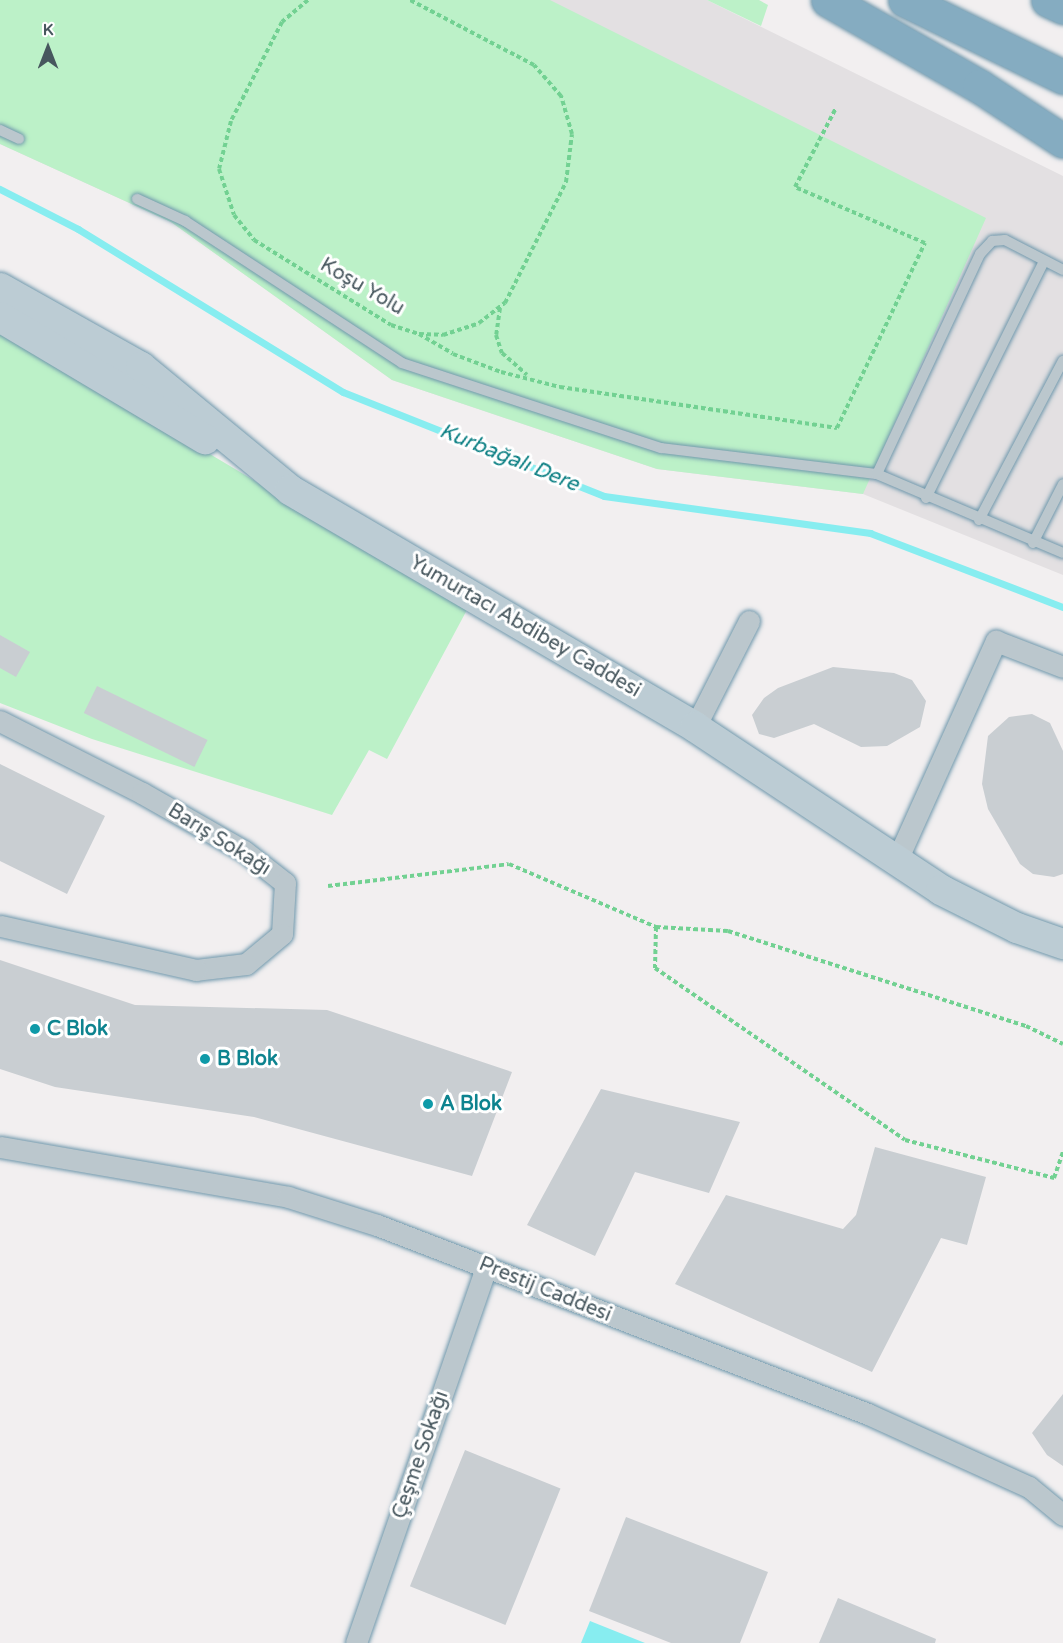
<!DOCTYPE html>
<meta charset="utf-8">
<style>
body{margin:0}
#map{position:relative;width:1063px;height:1643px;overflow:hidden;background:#f2eff0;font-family:"Varela Round",sans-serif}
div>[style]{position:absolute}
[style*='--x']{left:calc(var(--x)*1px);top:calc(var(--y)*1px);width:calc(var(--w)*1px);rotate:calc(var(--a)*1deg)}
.education>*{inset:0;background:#e3e0e2}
.green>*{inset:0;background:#bcf1c8}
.water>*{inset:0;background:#87edf0}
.stream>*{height:7px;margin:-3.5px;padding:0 3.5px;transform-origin:3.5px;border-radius:3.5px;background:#87edf0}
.building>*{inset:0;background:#c9ced2;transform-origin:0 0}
.path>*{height:4px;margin-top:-2px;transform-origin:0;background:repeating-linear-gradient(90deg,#72d192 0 4.5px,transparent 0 7.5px)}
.roads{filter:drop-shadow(0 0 2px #7098ac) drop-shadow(0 0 2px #7098ac)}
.lane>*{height:10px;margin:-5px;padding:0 5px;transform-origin:5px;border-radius:5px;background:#bbc7cd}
.street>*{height:21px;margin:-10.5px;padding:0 10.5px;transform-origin:10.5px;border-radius:10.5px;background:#bbc7cd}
.secondary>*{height:30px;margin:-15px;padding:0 15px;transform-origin:15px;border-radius:15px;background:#bcccd4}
.highway>*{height:33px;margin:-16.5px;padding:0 16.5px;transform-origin:16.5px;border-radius:16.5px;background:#85acc1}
.dots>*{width:16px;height:16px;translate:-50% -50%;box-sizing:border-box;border:3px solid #fff;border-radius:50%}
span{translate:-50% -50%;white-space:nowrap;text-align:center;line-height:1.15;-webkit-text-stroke:6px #fff;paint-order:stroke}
.street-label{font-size:20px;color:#47575e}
.culture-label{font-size:20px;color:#0d838f;font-weight:700}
.left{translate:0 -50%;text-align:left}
.water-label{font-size:21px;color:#097e82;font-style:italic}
.north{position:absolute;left:18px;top:18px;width:60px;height:60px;-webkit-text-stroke:4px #fff;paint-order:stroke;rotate:0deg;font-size:16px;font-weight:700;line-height:24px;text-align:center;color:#47575e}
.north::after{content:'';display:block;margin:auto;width:21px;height:27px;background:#47575e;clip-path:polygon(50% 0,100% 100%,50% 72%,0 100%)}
</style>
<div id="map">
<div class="education">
<div style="clip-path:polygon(0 0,707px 0,1063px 176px,1063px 575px,863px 494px,657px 469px,392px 380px,171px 222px,0 144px)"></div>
</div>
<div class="green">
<div style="clip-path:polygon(0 0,550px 0,986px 218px,863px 494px,657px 469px,392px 380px,171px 222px,0 144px)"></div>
<div style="clip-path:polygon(707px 0,759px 0,768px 5px,761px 26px)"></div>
<div style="clip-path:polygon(0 329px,468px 608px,387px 759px,369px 750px,332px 815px,92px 739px,0 703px)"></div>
</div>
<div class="water">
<div style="clip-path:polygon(590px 1621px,645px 1643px,581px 1643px)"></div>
</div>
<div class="stream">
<div style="--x:0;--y:189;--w:88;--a:27.1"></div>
<div style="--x:78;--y:229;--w:311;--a:31.6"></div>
<div style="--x:343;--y:392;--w:281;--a:21.7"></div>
<div style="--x:604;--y:496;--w:269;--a:7.9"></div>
<div style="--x:870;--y:533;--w:207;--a:21"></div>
</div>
<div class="building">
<div style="clip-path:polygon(0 635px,30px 652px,16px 677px,0 668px)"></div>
<div style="clip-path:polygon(833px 667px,894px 673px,912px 680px,926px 701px,920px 727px,887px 746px,861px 747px,814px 724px,774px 738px,759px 734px,752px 715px,764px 698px,778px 688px)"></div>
<div style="left:97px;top:686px;width:123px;height:30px;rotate:26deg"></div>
<div style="clip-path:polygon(1032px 714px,1050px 723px,1063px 751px,1063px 874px,1054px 877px,1033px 874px,1020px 864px,988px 809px,982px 784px,988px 736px,1009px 717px)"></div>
<div style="clip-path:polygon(0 764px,105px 816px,67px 894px,0 861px)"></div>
<div style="clip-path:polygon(0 960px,135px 1005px,327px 1010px,512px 1072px,472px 1176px,254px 1117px,55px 1087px,0 1069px)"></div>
<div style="clip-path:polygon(601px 1089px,740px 1122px,709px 1193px,635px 1172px,595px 1256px,527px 1225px)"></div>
<div style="clip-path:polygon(875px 1147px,986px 1177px,967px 1245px,941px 1238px,872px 1372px,675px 1284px,726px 1195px,843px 1229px,856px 1215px)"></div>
<div style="clip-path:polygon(1063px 1394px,1063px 1466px,1047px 1455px,1032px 1433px)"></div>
<div style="left:465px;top:1450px;width:103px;height:147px;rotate:22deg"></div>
<div style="clip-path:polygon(626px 1517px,768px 1572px,740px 1643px,671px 1643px,589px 1611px)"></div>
<div style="clip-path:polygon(838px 1598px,936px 1639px,935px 1643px,819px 1643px)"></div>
</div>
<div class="path">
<div style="--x:308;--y:0;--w:34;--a:140"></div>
<div style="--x:282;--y:22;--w:111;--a:117.3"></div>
<div style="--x:231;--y:121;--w:49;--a:104"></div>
<div style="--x:219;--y:169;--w:48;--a:71.9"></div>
<div style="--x:234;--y:215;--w:32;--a:51"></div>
<div style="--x:254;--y:240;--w:161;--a:31.8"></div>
<div style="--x:391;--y:325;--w:29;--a:18"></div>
<div style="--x:419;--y:334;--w:24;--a:2"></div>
<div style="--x:443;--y:335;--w:38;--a:-18"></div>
<div style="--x:479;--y:323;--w:33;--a:-38"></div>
<div style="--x:505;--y:303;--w:136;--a:-63.2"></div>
<div style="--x:566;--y:182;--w:48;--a:-82.9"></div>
<div style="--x:572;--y:134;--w:40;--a:-106"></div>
<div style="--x:561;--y:96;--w:41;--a:-131.1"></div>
<div style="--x:534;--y:65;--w:140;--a:-152.3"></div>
<div style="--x:500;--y:308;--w:27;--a:98"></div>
<div style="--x:496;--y:335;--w:19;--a:72"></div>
<div style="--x:502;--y:353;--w:33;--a:41"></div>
<div style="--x:419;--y:334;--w:39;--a:30"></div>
<div style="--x:453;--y:354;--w:51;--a:20.6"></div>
<div style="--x:501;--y:372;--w:61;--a:14.3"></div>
<div style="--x:560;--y:387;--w:280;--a:8.4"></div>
<div style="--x:837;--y:428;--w:205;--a:-64.6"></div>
<div style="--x:925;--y:243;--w:142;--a:-156.7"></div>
<div style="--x:795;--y:187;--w:89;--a:-62.6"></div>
<div style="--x:328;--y:886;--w:182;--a:-6.9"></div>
<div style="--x:509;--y:864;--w:160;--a:23.2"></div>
<div style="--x:656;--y:927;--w:41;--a:91.4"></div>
<div style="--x:655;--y:968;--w:303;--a:34.5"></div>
<div style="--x:905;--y:1140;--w:154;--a:14.3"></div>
<div style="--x:1054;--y:1178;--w:28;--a:-71"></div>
<div style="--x:656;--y:927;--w:72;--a:3.2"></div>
<div style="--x:728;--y:931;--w:313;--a:17.7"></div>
<div style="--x:1026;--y:1026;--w:41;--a:25.9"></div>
</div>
<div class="roads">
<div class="lane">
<div style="--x:0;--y:130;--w:21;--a:25"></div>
<div style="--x:137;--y:199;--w:53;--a:24.6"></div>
<div style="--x:185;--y:221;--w:259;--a:33.2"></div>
<div style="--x:402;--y:363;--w:273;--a:18.2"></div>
<div style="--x:661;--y:448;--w:218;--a:6.9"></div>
<div style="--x:877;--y:474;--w:202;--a:23"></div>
<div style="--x:877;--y:474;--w:243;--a:-64.9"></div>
<div style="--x:980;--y:254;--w:18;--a:-47"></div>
<div style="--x:992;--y:241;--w:13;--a:-4"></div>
<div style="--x:1005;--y:240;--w:65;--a:27.3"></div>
<div style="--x:926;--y:498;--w:265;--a:-63.5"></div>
<div style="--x:979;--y:520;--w:180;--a:-62.2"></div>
<div style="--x:1033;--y:543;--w:66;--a:-63"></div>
</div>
<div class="street">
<div style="--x:0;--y:721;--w:159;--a:26.9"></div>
<div style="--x:142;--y:793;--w:117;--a:29.6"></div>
<div style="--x:244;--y:851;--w:52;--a:38"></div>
<div style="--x:285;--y:883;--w:51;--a:93.4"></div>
<div style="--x:282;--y:934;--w:47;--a:140.2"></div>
<div style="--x:246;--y:964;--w:50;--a:173.2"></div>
<div style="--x:196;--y:970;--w:201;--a:-167.3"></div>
<div style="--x:695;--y:727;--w:119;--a:-63"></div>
<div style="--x:896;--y:862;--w:243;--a:-65.7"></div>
<div style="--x:996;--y:641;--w:72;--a:21.2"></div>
<div style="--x:0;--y:1147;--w:292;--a:9.8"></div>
<div style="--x:288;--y:1197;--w:93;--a:17.5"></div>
<div style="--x:377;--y:1225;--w:526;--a:21.05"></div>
<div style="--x:868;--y:1414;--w:177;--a:24.4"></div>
<div style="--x:1029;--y:1487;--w:44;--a:39.5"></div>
<div style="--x:356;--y:1643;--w:398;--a:-70.9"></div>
</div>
<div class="secondary">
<div style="--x:0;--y:288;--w:162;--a:29.3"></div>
<div style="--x:141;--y:367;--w:193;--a:39.5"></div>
<div style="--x:290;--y:490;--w:469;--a:30.3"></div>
<div style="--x:695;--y:727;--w:295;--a:33.5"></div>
<div style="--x:941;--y:890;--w:85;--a:26.6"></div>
<div style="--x:1017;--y:928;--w:49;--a:19.2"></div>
<div style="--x:0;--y:317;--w:239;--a:30.8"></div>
</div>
<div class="highway">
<div style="--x:828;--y:0;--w:174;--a:29.7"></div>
<div style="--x:979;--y:86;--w:100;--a:33.2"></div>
<div style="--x:905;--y:0;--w:176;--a:26"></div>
<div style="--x:1048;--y:0;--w:17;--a:25"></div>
</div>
</div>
<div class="dots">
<div style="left:35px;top:1029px;background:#0f9aa8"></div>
<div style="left:205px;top:1059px;background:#0f9aa8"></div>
<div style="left:428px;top:1104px;background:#0f9aa8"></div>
</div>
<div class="street-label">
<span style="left:362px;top:287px;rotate:30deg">Koşu Yolu</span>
<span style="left:525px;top:627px;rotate:30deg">Yumurtacı Abdibey Caddesi</span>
<span style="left:219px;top:840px;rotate:32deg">Barış Sokağı</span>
<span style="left:545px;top:1290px;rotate:22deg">Prestij Caddesi</span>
<span style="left:421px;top:1455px;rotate:-71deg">Çeşme Sokağı</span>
</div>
<div class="culture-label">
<span class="left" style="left:47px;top:1029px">C Blok</span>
<span class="left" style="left:217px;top:1059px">B Blok</span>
<span class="left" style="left:440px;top:1104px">A Blok</span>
</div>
<div class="water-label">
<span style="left:509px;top:458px;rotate:22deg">Kurbağalı Dere</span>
</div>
<div class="north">K</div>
</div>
